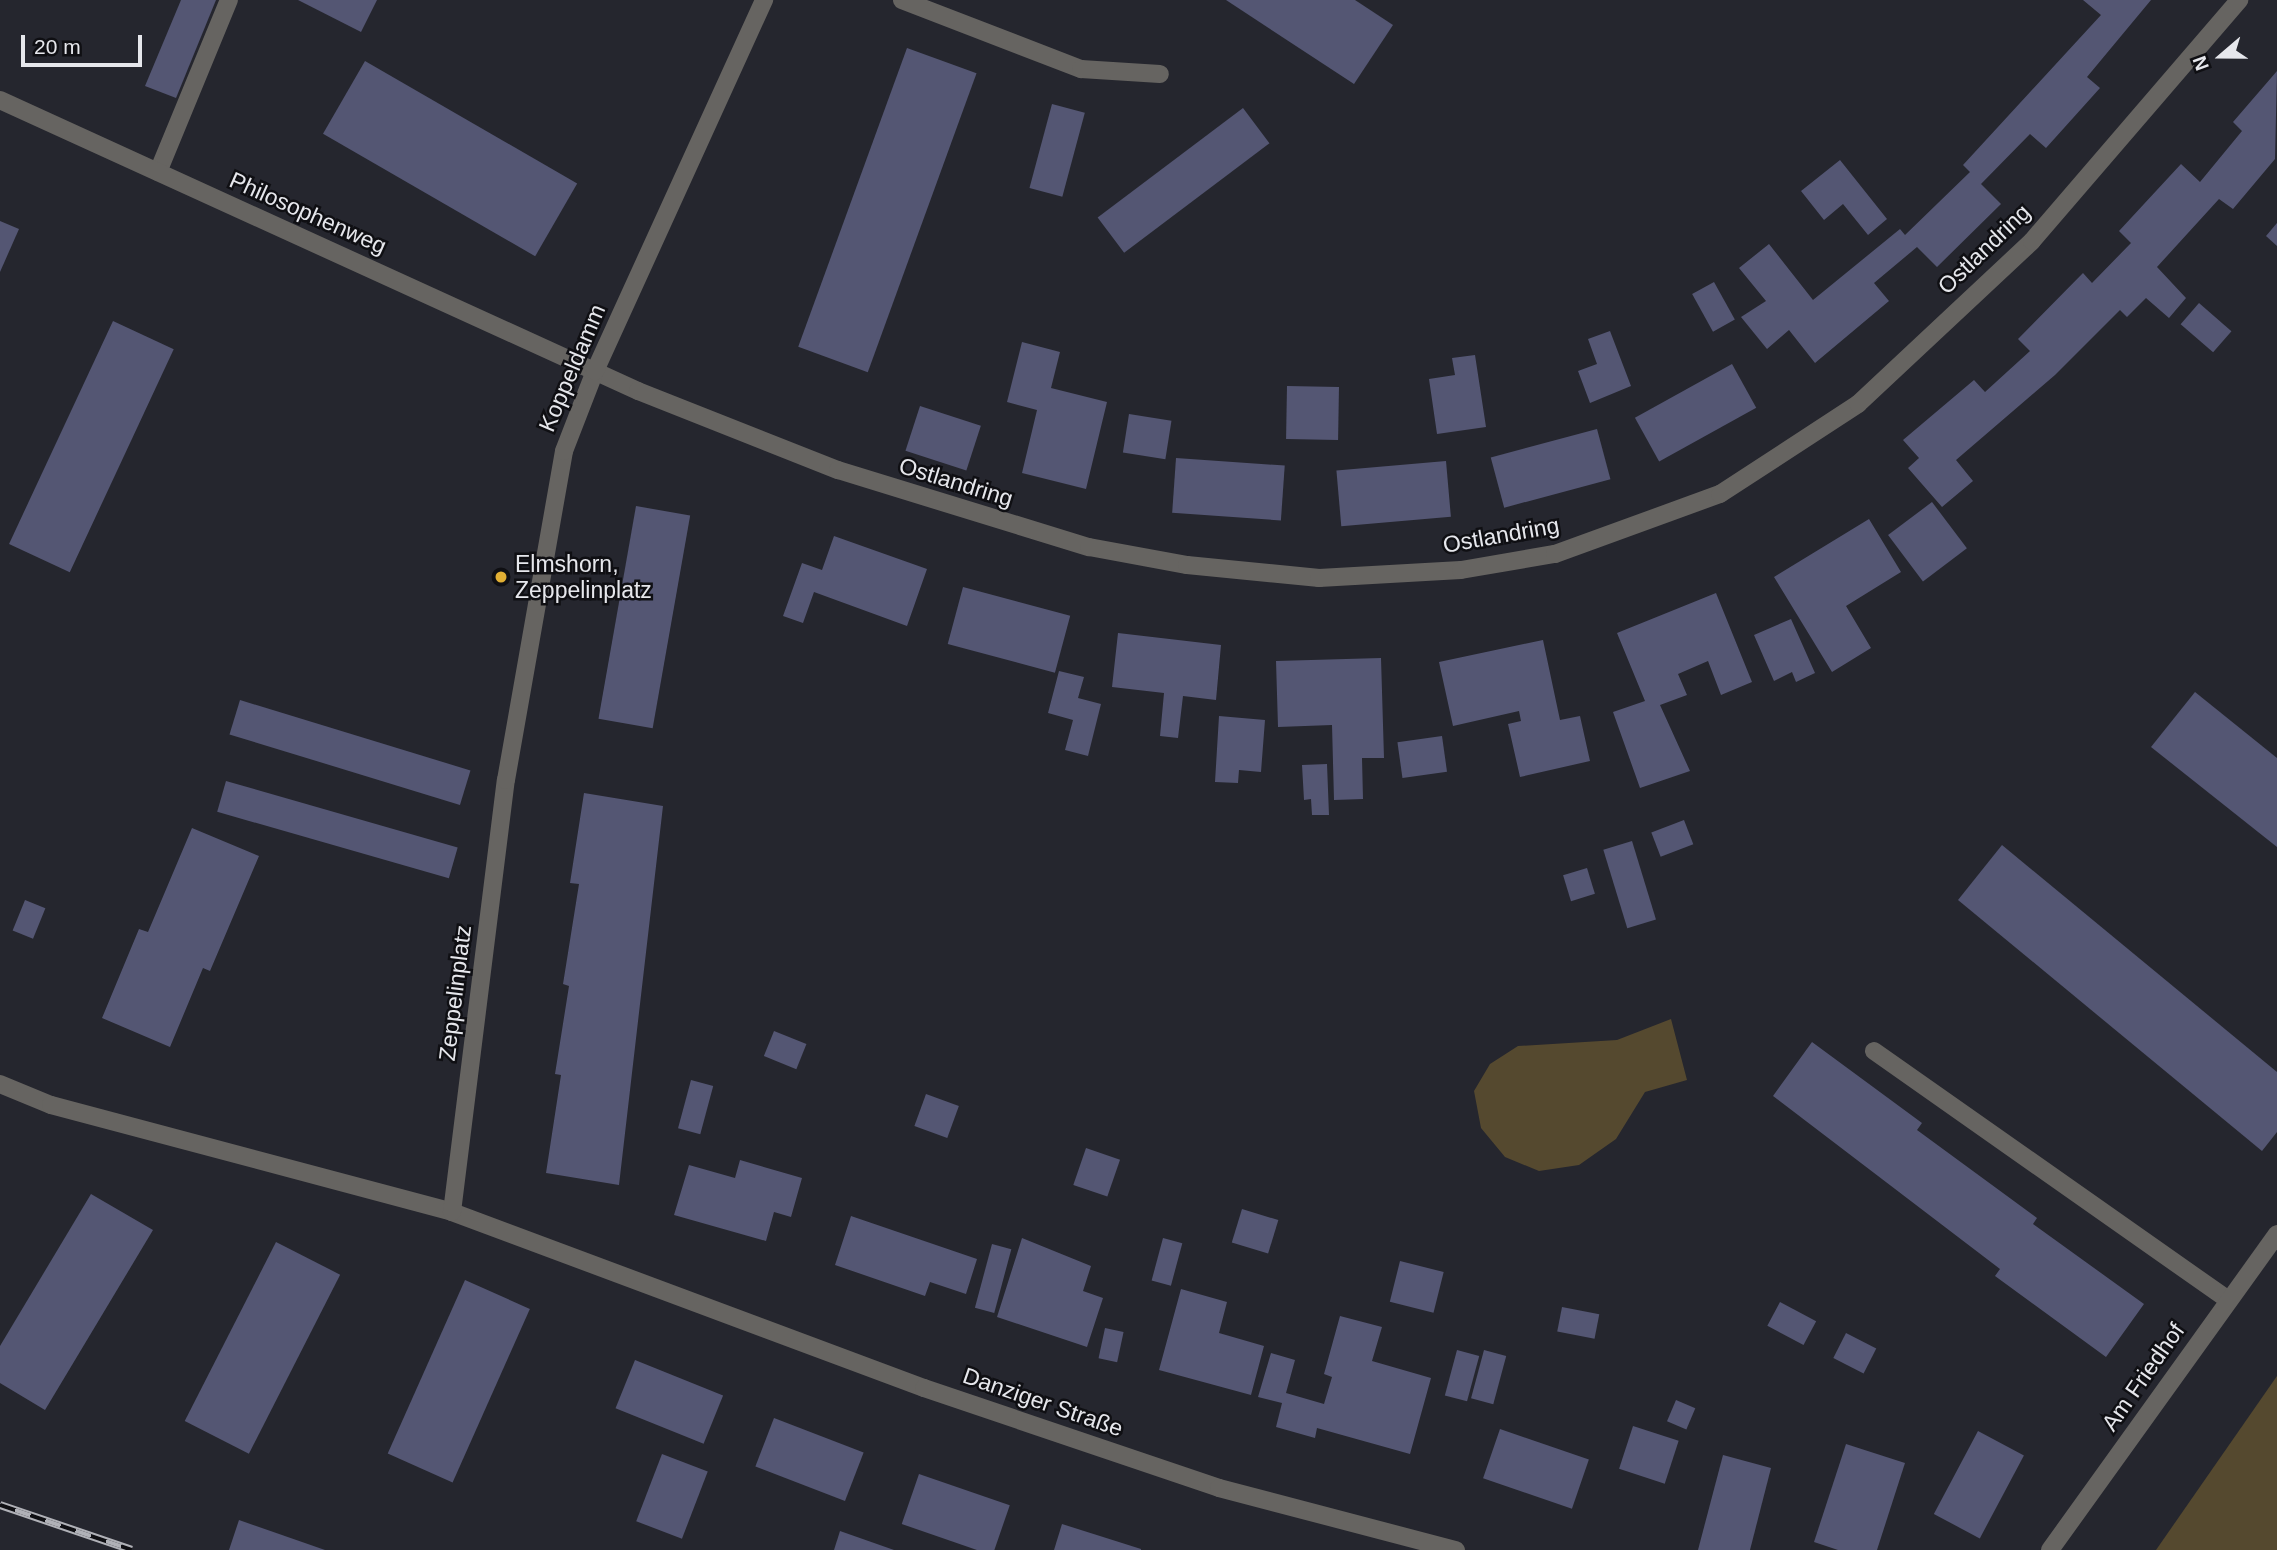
<!DOCTYPE html>
<meta charset="utf-8">
<style>
body{margin:0}
#map{position:relative;width:2277px;height:1550px;overflow:hidden;background:#25262e;font-family:Arial,sans-serif}
div>[style]{position:absolute}
[style*='--x']{left:calc(var(--x)*1px);top:calc(var(--y)*1px);width:calc(var(--w)*1px);rotate:calc(var(--a)*1deg)}
.green>*{inset:0;background:#55492f}
.building>*{inset:0;background:#545673;transform-origin:0 0}
.service>*{height:18px;margin:-9px;padding:0 9px;transform-origin:9px;border-radius:9px;background:#666461}
.minor>*{height:18px;margin:-9px;padding:0 9px;transform-origin:9px;border-radius:9px;background:#666461}
.tertiary>*{height:18px;margin:-9px;padding:0 9px;transform-origin:9px;border-radius:9px;background:#666461}
.rail>*{height:8px;margin-top:-4px;transform-origin:0;background:repeating-linear-gradient(90deg,#0f0f13 0 16px,#b0b1b7 0 32px);box-sizing:border-box;border-block:2px solid #b0b1b7}
.dots>*{width:19px;height:19px;translate:-50% -50%;box-sizing:border-box;border:4px solid #0f0f13;border-radius:50%}
span{translate:-50% -50%;white-space:nowrap;text-align:center;line-height:1.15;-webkit-text-stroke:5px #0f0f13;paint-order:stroke}
.street-label{font-size:23px;color:#e6e7ec}
.poi-label{font-size:23px;color:#e6e7ec}
.left{translate:0 -50%;text-align:left}
.north{position:absolute;left:2186px;top:21px;width:70px;height:70px;-webkit-text-stroke:5px #0f0f13;paint-order:stroke;rotate:250deg;font-size:19px;font-weight:700;line-height:28px;text-align:center;color:#e6e7ec}
.north::after{content:'';display:block;margin:auto;width:24px;height:32px;background:#e6e7ec;clip-path:polygon(50% 0,100% 100%,50% 72%,0 100%)}
.scale{position:absolute;left:21px;top:35px;width:121px;height:32px;box-sizing:border-box;border:4px solid #e6e7ec;border-top:0;padding-left:9px;font-size:21px;line-height:24px;white-space:nowrap;color:#e6e7ec;-webkit-text-stroke:5px #0f0f13;paint-order:stroke}
</style>
<div id="map">
<div class="green">
<div style="clip-path:polygon(1671px 1019px,1687px 1080px,1645px 1092px,1616px 1139px,1579px 1165px,1539px 1171px,1505px 1157px,1481px 1128px,1474px 1091px,1490px 1064px,1518px 1046px,1617px 1040px)"></div>
<div style="clip-path:polygon(2277px 1376px,2277px 1550px,2156px 1550px)"></div>
</div>
<div class="building">
<div style="clip-path:polygon(181px 0,216px 0,176px 98px,145px 86px)"></div>
<div style="clip-path:polygon(298px 0,377px 0,361px 32px)"></div>
<div style="clip-path:polygon(1226px 0,1355px 0,1393px 25px,1354px 84px)"></div>
<div style="clip-path:polygon(2083px 0,2151px 0,2087px 77px,2100px 88px,2046px 148px,2030px 134px,1981px 184px,2001px 204px,1937px 267px,1917px 247px,1874px 283px,1889px 301px,1815px 363px,1789px 330px,1767px 349px,1741px 317px,1766px 301px,1739px 268px,1769px 244px,1813px 300px,1900px 229px,1905px 235px,1970px 172px,1963px 165px,2101px 15px)"></div>
<div style="left:907px;top:48px;width:74px;height:318px;rotate:20deg"></div>
<div style="left:365px;top:61px;width:245px;height:84px;rotate:30deg"></div>
<div style="clip-path:polygon(2277px 71px,2275px 159px,2233px 209px,2219px 199px,2157px 267px,2186px 298px,2169px 318px,2146px 298px,2127px 317px,2120px 310px,2055px 375px,1956px 460px,1973px 481px,1942px 507px,1908px 468px,1919px 458px,1903px 440px,1974px 380px,1985px 392px,2030px 351px,2018px 339px,2083px 273px,2092px 283px,2131px 243px,2119px 231px,2181px 164px,2200px 182px,2242px 131px,2233px 122px)"></div>
<div style="left:1052px;top:104px;width:34px;height:87px;rotate:15deg"></div>
<div style="left:1243px;top:108px;width:44px;height:182px;rotate:53deg"></div>
<div style="clip-path:polygon(1840px 160px,1887px 219px,1868px 235px,1843px 204px,1824px 220px,1801px 191px)"></div>
<div style="clip-path:polygon(0 221px,19px 229px,0 272px)"></div>
<div style="clip-path:polygon(2277px 223px,2277px 246px,2266px 236px)"></div>
<div style="left:1714px;top:282px;width:43px;height:25px;rotate:61deg"></div>
<div style="left:2199px;top:303px;width:43px;height:28px;rotate:41deg"></div>
<div style="left:113px;top:321px;width:67px;height:246px;rotate:25deg"></div>
<div style="clip-path:polygon(1610px 331px,1631px 386px,1590px 403px,1578px 371px,1597px 364px,1588px 339px)"></div>
<div style="clip-path:polygon(1022px 342px,1060px 352px,1051px 388px,1107px 402px,1086px 489px,1022px 473px,1037px 410px,1007px 402px)"></div>
<div style="clip-path:polygon(1475px 355px,1486px 427px,1437px 434px,1429px 379px,1455px 375px,1452px 358px)"></div>
<div style="left:1732px;top:364px;width:50px;height:111px;rotate:61deg"></div>
<div style="left:1287px;top:386px;width:52px;height:53px;rotate:1deg"></div>
<div style="left:920px;top:406px;width:64px;height:47px;rotate:18deg"></div>
<div style="left:1129px;top:414px;width:43px;height:39px;rotate:9deg"></div>
<div style="left:1597px;top:429px;width:52px;height:110px;rotate:75deg"></div>
<div style="left:1176px;top:458px;width:109px;height:55px;rotate:4deg"></div>
<div style="left:1446px;top:461px;width:56px;height:110px;rotate:85deg"></div>
<div style="left:1932px;top:502px;width:58px;height:55px;rotate:53deg"></div>
<div style="left:636px;top:506px;width:55px;height:216px;rotate:10deg"></div>
<div style="clip-path:polygon(1869px 519px,1901px 572px,1846px 606px,1871px 648px,1832px 672px,1774px 577px)"></div>
<div style="clip-path:polygon(834px 536px,927px 569px,907px 626px,814px 592px,803px 623px,783px 616px,802px 563px,822px 570px)"></div>
<div style="left:963px;top:587px;width:111px;height:59px;rotate:15deg"></div>
<div style="clip-path:polygon(1716px 593px,1752px 682px,1721px 695px,1708px 661px,1678px 674px,1687px 695px,1660px 705px,1690px 771px,1640px 788px,1613px 712px,1645px 701px,1617px 633px)"></div>
<div style="clip-path:polygon(1791px 619px,1815px 673px,1796px 682px,1792px 672px,1774px 681px,1754px 635px)"></div>
<div style="clip-path:polygon(1118px 633px,1221px 645px,1216px 700px,1183px 696px,1178px 738px,1160px 736px,1164px 693px,1112px 687px)"></div>
<div style="clip-path:polygon(1543px 640px,1560px 720px,1580px 716px,1590px 761px,1520px 777px,1508px 724px,1521px 721px,1519px 711px,1453px 726px,1439px 662px)"></div>
<div style="clip-path:polygon(1381px 658px,1384px 758px,1362px 758px,1363px 799px,1334px 800px,1332px 725px,1278px 727px,1276px 661px)"></div>
<div style="clip-path:polygon(1059px 671px,1084px 677px,1078px 698px,1101px 704px,1088px 756px,1065px 750px,1073px 720px,1048px 713px)"></div>
<div style="clip-path:polygon(2195px 692px,2277px 758px,2277px 847px,2151px 747px)"></div>
<div style="left:240px;top:700px;width:241px;height:36px;rotate:17deg"></div>
<div style="clip-path:polygon(1219px 716px,1265px 720px,1261px 772px,1239px 770px,1238px 783px,1215px 782px)"></div>
<div style="left:1442px;top:736px;width:36px;height:45px;rotate:82deg"></div>
<div style="clip-path:polygon(1327px 764px,1329px 815px,1312px 815px,1311px 799px,1304px 800px,1302px 765px)"></div>
<div style="left:226px;top:781px;width:241px;height:32px;rotate:16deg"></div>
<div style="clip-path:polygon(584px 793px,663px 806px,619px 1185px,546px 1173px,561px 1075px,555px 1074px,569px 986px,563px 984px,579px 884px,570px 883px)"></div>
<div style="left:1684px;top:820px;width:26px;height:35px;rotate:69deg"></div>
<div style="clip-path:polygon(192px 828px,259px 856px,210px 971px,203px 968px,170px 1047px,102px 1018px,139px 929px,148px 932px)"></div>
<div style="left:1632px;top:841px;width:82px;height:30px;rotate:73deg"></div>
<div style="clip-path:polygon(2002px 845px,2277px 1072px,2277px 1132px,2262px 1151px,1958px 900px)"></div>
<div style="left:1587px;top:868px;width:27px;height:25px;rotate:73deg"></div>
<div style="left:25px;top:900px;width:22px;height:33px;rotate:22deg"></div>
<div style="left:774px;top:1031px;width:35px;height:27px;rotate:22deg"></div>
<div style="clip-path:polygon(1812px 1042px,1922px 1123px,1917px 1130px,2037px 1218px,2033px 1224px,2144px 1304px,2106px 1357px,1995px 1276px,2000px 1269px,1773px 1096px)"></div>
<div style="left:691px;top:1080px;width:23px;height:50px;rotate:15deg"></div>
<div style="left:926px;top:1094px;width:35px;height:34px;rotate:20deg"></div>
<div style="left:1086px;top:1148px;width:36px;height:39px;rotate:19deg"></div>
<div style="clip-path:polygon(740px 1160px,802px 1178px,791px 1217px,774px 1212px,766px 1241px,674px 1215px,689px 1165px,735px 1178px)"></div>
<div style="clip-path:polygon(91px 1194px,153px 1230px,45px 1410px,0 1383px,0 1346px)"></div>
<div style="left:1242px;top:1209px;width:38px;height:35px;rotate:17deg"></div>
<div style="clip-path:polygon(851px 1216px,977px 1259px,966px 1294px,930px 1282px,925px 1296px,835px 1265px)"></div>
<div style="clip-path:polygon(1022px 1238px,1091px 1266px,1083px 1291px,1103px 1298px,1087px 1347px,997px 1317px)"></div>
<div style="left:1163px;top:1238px;width:20px;height:44px;rotate:15deg"></div>
<div style="left:276px;top:1242px;width:72px;height:201px;rotate:27deg"></div>
<div style="left:992px;top:1244px;width:20px;height:66px;rotate:15deg"></div>
<div style="left:1400px;top:1261px;width:45px;height:42px;rotate:14deg"></div>
<div style="left:465px;top:1280px;width:71px;height:190px;rotate:24deg"></div>
<div style="clip-path:polygon(1181px 1289px,1227px 1302px,1219px 1333px,1264px 1346px,1251px 1395px,1159px 1370px)"></div>
<div style="left:1780px;top:1302px;width:41px;height:27px;rotate:28deg"></div>
<div style="left:1562px;top:1307px;width:38px;height:25px;rotate:11deg"></div>
<div style="clip-path:polygon(1340px 1316px,1382px 1327px,1372px 1361px,1431px 1378px,1410px 1454px,1317px 1428px,1315px 1438px,1276px 1427px,1282px 1403px,1258px 1397px,1271px 1353px,1295px 1360px,1286px 1393px,1324px 1404px,1332px 1377px,1324px 1374px)"></div>
<div style="left:1105px;top:1328px;width:19px;height:31px;rotate:12deg"></div>
<div style="left:1846px;top:1333px;width:34px;height:28px;rotate:27deg"></div>
<div style="left:1457px;top:1350px;width:23px;height:47px;rotate:15deg"></div>
<div style="left:1484px;top:1350px;width:23px;height:50px;rotate:15deg"></div>
<div style="left:635px;top:1360px;width:95px;height:52px;rotate:22deg"></div>
<div style="left:1676px;top:1400px;width:21px;height:23px;rotate:23deg"></div>
<div style="left:774px;top:1418px;width:96px;height:52px;rotate:21deg"></div>
<div style="left:1633px;top:1426px;width:48px;height:45px;rotate:18deg"></div>
<div style="left:1500px;top:1429px;width:94px;height:52px;rotate:19deg"></div>
<div style="left:1978px;top:1431px;width:52px;height:94px;rotate:28deg"></div>
<div style="clip-path:polygon(1846px 1444px,1905px 1463px,1877px 1550px,1838px 1550px,1814px 1542px)"></div>
<div style="left:662px;top:1454px;width:49px;height:72px;rotate:21deg"></div>
<div style="clip-path:polygon(1723px 1455px,1771px 1468px,1750px 1550px,1698px 1550px)"></div>
<div style="left:919px;top:1474px;width:96px;height:53px;rotate:19deg"></div>
<div style="clip-path:polygon(239px 1520px,325px 1550px,229px 1550px)"></div>
<div style="clip-path:polygon(1062px 1524px,1141px 1549px,1141px 1550px,1054px 1550px)"></div>
<div style="clip-path:polygon(840px 1531px,894px 1550px,834px 1550px)"></div>
</div>
<div class="service">
<div style="--x:902;--y:0;--w:192;--a:21.1"></div>
<div style="--x:1081;--y:69;--w:79;--a:3.6"></div>
<div style="--x:158;--y:172;--w:186;--a:-67.6"></div>
<div style="--x:1874;--y:1051;--w:433;--a:35.1"></div>
</div>
<div class="minor">
<div style="--x:0;--y:100;--w:701;--a:24.52"></div>
<div style="--x:638;--y:391;--w:215;--a:21.6"></div>
<div style="--x:838;--y:470;--w:263;--a:17.1"></div>
<div style="--x:1089;--y:547;--w:100;--a:10.4"></div>
<div style="--x:1187;--y:565;--w:133;--a:5.6"></div>
<div style="--x:1319;--y:578;--w:142;--a:-3.2"></div>
<div style="--x:1461;--y:570;--w:95;--a:-9.7"></div>
<div style="--x:1555;--y:554;--w:176;--a:-20"></div>
<div style="--x:1720;--y:494;--w:165;--a:-33.1"></div>
<div style="--x:1858;--y:404;--w:238;--a:-43.1"></div>
<div style="--x:2032;--y:241;--w:318;--a:-49.3"></div>
<div style="--x:0;--y:1084;--w:55;--a:22.4"></div>
<div style="--x:51;--y:1105;--w:415;--a:14.9"></div>
<div style="--x:452;--y:1212;--w:504;--a:20.45"></div>
<div style="--x:924;--y:1388;--w:311;--a:18.7"></div>
<div style="--x:1219;--y:1488;--w:245;--a:14.7"></div>
<div style="--x:452;--y:1212;--w:435;--a:-82.9"></div>
<div style="--x:506;--y:780;--w:334;--a:-80"></div>
<div style="--x:564;--y:451;--w:86;--a:-68.8"></div>
<div style="--x:595;--y:371;--w:408;--a:-65.5"></div>
</div>
<div class="tertiary">
<div style="--x:2050;--y:1550;--w:389;--a:-54.3"></div>
</div>
<div class="rail">
<div style="--x:0;--y:1505;--w:139;--a:18.8"></div>
</div>
<div class="dots">
<div style="left:501px;top:577px;background:#e1af34"></div>
</div>
<div class="street-label">
<span style="left:308px;top:213px;rotate:24deg">Philosophenweg</span>
<span style="left:1984px;top:249px;rotate:-44deg">Ostlandring</span>
<span style="left:572px;top:368px;rotate:-67deg">Koppeldamm</span>
<span style="left:956px;top:482px;rotate:17deg">Ostlandring</span>
<span style="left:1501px;top:535px;rotate:-10deg">Ostlandring</span>
<span style="left:455px;top:993px;rotate:-83deg">Zeppelinplatz</span>
<span style="left:2143px;top:1377px;rotate:-55deg">Am Friedhof</span>
<span style="left:1043px;top:1402px;rotate:19deg">Danziger Straße</span>
</div>
<div class="poi-label">
<span class="left" style="left:515px;top:577px">Elmshorn,<br>Zeppelinplatz</span>
</div>
<div class="north">N</div>
<div class="scale">20 m</div>
</div>
